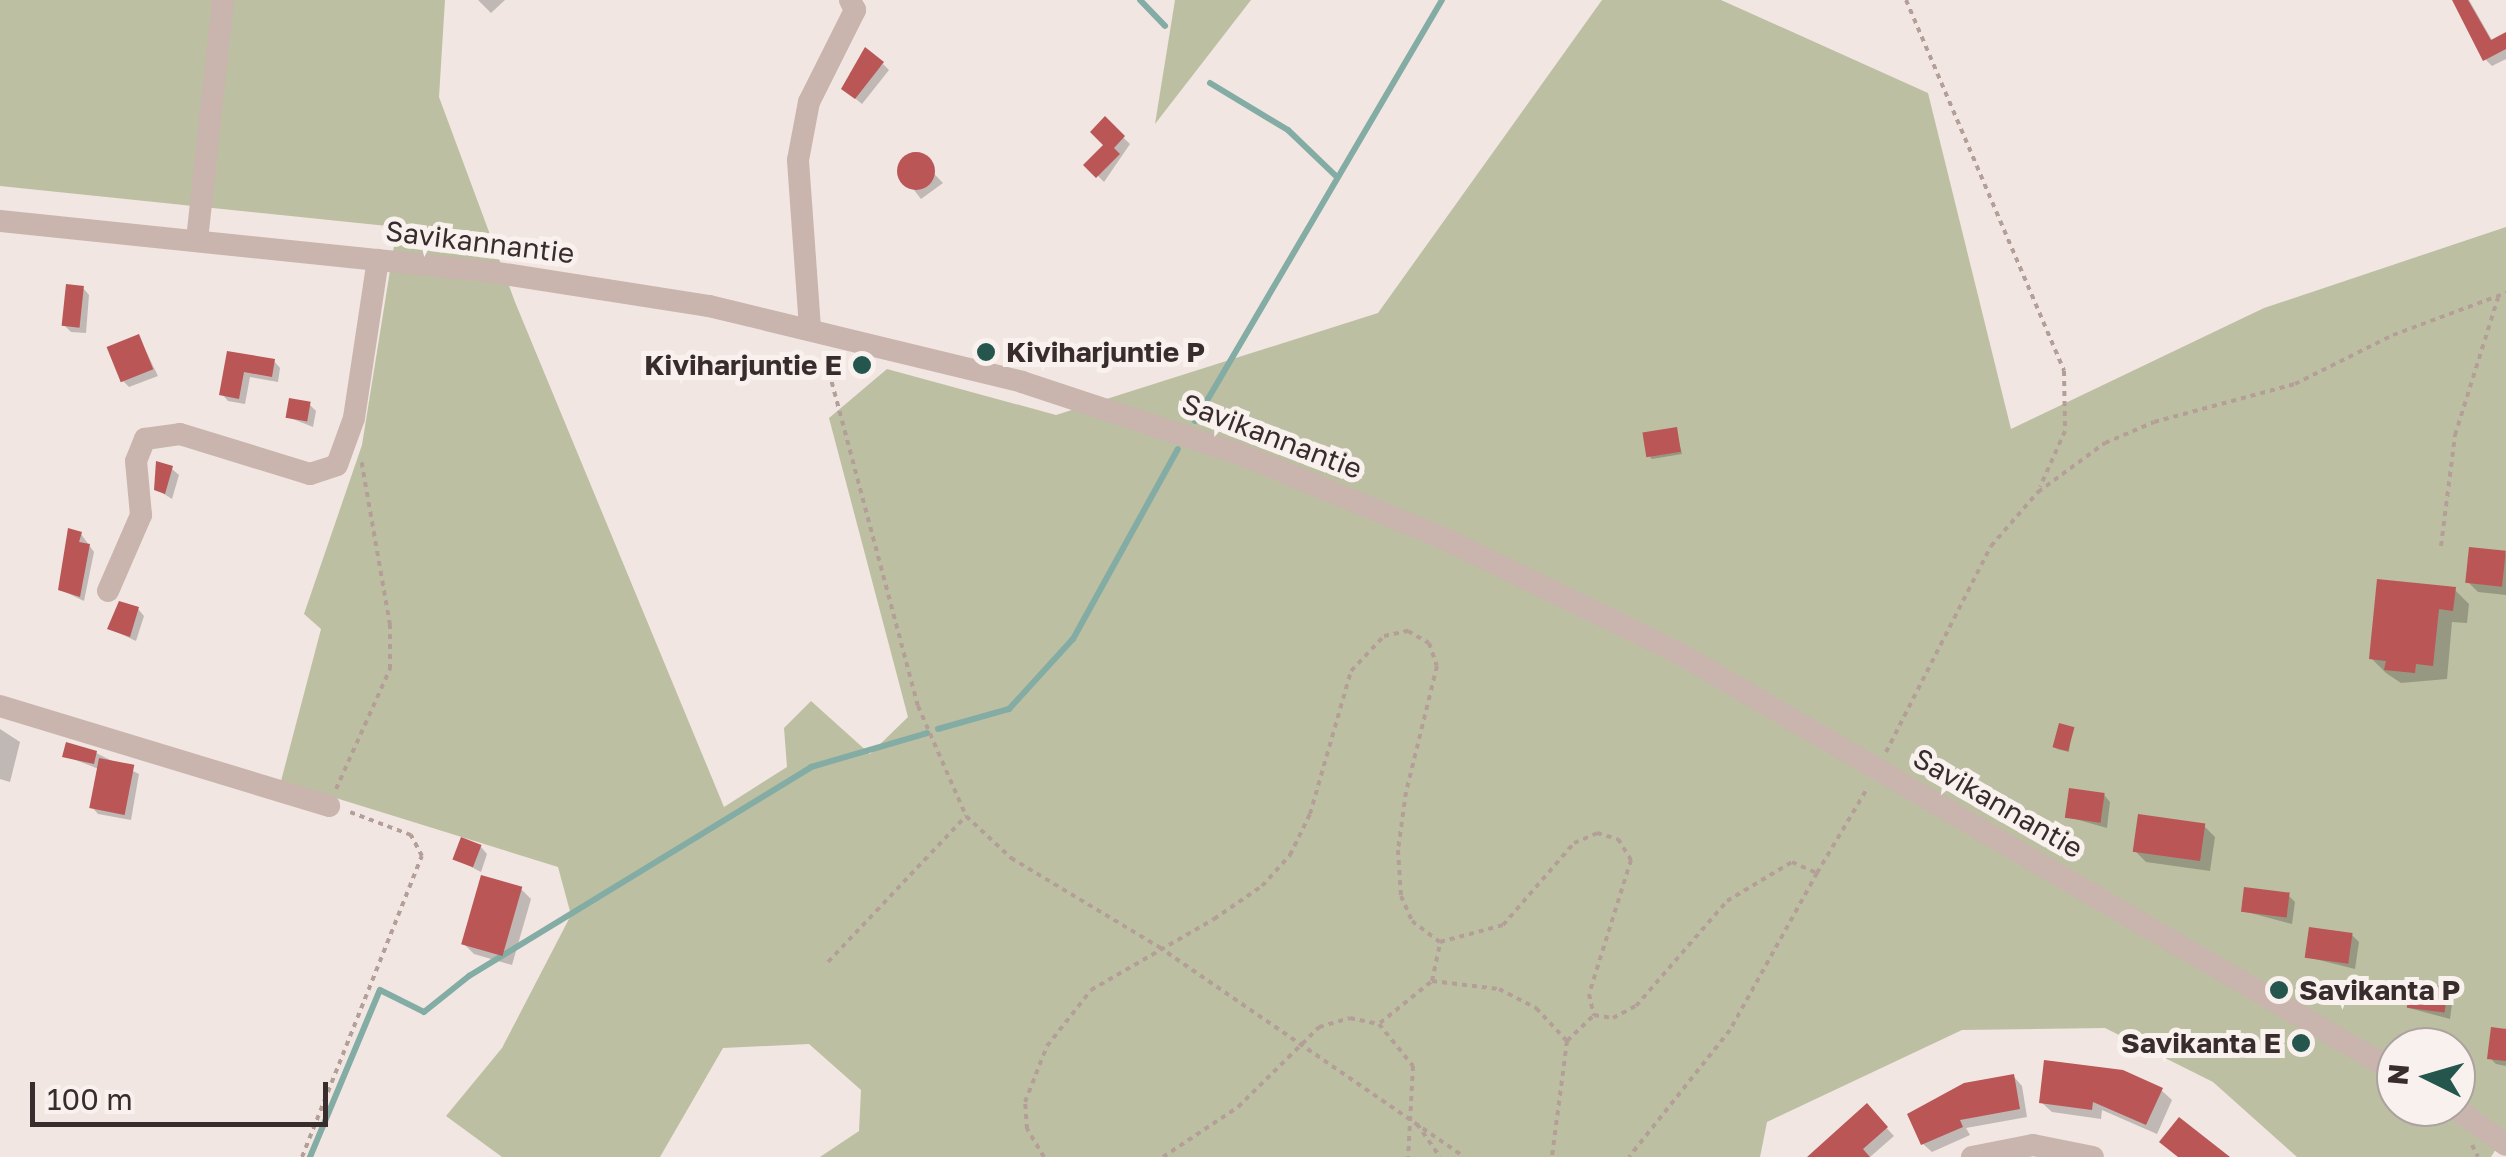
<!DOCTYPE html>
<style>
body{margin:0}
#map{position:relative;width:2506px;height:1157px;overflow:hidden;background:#f1e6e1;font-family:"Golos Text",sans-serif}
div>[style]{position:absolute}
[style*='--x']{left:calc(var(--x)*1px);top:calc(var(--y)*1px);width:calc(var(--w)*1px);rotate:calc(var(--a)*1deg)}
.green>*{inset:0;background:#bdbfa2}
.shadow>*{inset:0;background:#0003}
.stream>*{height:6px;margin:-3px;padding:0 3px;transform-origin:3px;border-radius:3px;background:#83aca4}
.building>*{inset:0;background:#ba5656;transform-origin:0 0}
.round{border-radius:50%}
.path>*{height:4px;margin-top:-2px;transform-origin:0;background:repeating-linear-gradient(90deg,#b49e98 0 5px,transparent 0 10px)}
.minor>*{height:22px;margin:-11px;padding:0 11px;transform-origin:11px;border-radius:11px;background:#c9b4ae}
.dots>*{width:28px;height:28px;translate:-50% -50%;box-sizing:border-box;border:5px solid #f9f1ee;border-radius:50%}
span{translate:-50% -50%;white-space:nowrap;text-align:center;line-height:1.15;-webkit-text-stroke:10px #f9f1ee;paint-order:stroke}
.street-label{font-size:28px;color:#382c2c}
.poi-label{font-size:28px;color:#382c2c;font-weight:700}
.left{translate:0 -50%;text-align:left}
.right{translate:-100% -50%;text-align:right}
.north{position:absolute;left:2376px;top:1027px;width:100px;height:100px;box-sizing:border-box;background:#f9f1ee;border:2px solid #aca2a0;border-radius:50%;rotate:275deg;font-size:28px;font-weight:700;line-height:40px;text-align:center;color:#382c2c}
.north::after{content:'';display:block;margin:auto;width:35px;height:45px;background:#25564d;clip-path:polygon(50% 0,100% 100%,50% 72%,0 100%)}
.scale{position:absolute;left:30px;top:1082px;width:298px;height:45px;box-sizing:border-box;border:5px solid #382c2c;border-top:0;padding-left:12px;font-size:30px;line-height:35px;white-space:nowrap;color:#382c2c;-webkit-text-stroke:8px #f9f1ee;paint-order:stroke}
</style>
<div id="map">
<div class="green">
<div style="clip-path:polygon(evenodd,0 0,445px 0,439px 97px,515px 302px,724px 807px,787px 767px,784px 728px,811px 701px,870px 754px,908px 717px,829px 418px,887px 369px,1056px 415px,1378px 313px,1602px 0,1721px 0,1928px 93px,2011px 429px,2264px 308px,2506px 227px,2506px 1133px,2491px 1157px,2297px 1157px,2213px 1082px,2105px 1028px,1962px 1030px,1767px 1122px,1760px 1157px,820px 1157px,859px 1131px,861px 1090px,809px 1044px,723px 1048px,660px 1157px,502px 1157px,446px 1116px,502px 1048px,571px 915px,558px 867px,281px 781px,321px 629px,304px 614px,362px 445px,397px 227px,0 186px,0 0,2396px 1047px,2456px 1047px,2456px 1107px,2396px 1107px,2396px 1047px)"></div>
<div style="clip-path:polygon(1175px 0,1251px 0,1155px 124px)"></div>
</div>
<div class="shadow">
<div style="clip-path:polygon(478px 0,505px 0,491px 13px)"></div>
<div style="clip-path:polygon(2454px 0,2469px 0,2493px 42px,2506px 36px,2506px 59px,2492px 66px,2485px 59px)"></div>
<div style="clip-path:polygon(883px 64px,889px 70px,862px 104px,851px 95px)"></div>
<div style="clip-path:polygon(1105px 120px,1130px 144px,1104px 182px,1087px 165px,1107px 145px)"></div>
<div style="clip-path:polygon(913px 152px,943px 183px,921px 199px,898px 169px)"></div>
<div style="clip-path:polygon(83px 288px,89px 295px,86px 333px,71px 332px,64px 325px)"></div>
<div style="clip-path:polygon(139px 337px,158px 376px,129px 387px,123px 381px)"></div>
<div style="clip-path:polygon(229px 354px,274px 361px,280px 368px,278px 382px,250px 377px,245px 404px,228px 401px,222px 394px)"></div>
<div style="clip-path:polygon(309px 404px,316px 411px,313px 427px,288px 417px)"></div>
<div style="clip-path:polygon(1676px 430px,1682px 454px,1652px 459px,1650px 457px)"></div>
<div style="clip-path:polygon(172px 469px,179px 475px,172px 499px,156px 489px)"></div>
<div style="clip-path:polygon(81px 534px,94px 552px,84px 601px,61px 590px)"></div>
<div style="clip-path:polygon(2506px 554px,2506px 595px,2478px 592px,2468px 582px)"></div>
<div style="clip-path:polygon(2455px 590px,2469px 604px,2467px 623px,2452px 622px,2447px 679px,2401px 683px,2386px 673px,2372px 659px)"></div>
<div style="clip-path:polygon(138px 609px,144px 616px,136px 641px,110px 629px)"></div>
<div style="clip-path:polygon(0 729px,20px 742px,10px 782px,0 779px)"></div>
<div style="clip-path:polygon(2072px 730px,2069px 752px,2057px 749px,2054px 746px)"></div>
<div style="clip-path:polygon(96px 753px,139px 774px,131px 820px,98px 814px,92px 807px,99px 769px,65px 756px)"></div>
<div style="clip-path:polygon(2104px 795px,2110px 802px,2107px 828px,2068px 817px)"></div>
<div style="clip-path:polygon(2204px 826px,2215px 837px,2210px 871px,2146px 862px,2136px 852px)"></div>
<div style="clip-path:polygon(481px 847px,487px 854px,481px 872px,456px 859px)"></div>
<div style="clip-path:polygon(521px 889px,531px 899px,512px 965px,474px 954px,464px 944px)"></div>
<div style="clip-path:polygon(2289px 896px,2295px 902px,2292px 924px,2243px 911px)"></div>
<div style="clip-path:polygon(2352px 935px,2359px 942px,2355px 969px,2307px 957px)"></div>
<div style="clip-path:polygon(2447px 990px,2453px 996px,2450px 1019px,2409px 1008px)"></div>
<div style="clip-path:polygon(2506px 1032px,2506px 1066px,2496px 1064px,2490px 1058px)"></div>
<div style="clip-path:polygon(2014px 1077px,2022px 1086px,2027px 1117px,1966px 1128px,1970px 1135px,1932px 1152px,1923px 1144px)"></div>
<div style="clip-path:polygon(2161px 1090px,2172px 1100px,2157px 1134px,2102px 1110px,2101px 1119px,2052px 1112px,2041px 1102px)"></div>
<div style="clip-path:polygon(1867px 1107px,1894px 1136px,1870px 1157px,1819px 1157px)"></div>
</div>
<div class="stream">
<div style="--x:1140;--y:0;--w:36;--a:46"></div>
<div style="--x:1210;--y:83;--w:91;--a:31.1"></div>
<div style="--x:1288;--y:130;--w:68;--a:43.8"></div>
<div style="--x:1195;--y:421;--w:488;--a:-59.6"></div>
<div style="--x:938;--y:729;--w:74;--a:-15.7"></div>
<div style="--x:1009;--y:709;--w:95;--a:-47.6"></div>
<div style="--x:1073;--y:639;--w:217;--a:-61.1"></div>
<div style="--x:310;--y:1157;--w:181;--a:-67.3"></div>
<div style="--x:380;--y:990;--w:49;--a:26.6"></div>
<div style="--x:424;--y:1012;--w:58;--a:-38.7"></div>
<div style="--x:469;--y:976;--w:401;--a:-31.4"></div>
<div style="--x:811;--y:767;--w:121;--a:-16.3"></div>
</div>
<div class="building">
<div style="clip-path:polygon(2452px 0,2468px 0,2491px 40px,2506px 32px,2506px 49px,2483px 61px)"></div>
<div style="clip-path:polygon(865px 47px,884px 62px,855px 99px,841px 89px)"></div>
<div style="clip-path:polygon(1105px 116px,1125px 136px,1114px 148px,1120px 154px,1096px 178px,1083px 165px,1103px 145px,1090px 132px)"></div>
<div class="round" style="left:897px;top:152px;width:38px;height:38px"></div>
<div style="left:66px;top:284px;width:18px;height:42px;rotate:6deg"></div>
<div style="left:139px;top:334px;width:38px;height:35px;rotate:68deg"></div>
<div style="clip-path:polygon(227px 351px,275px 359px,272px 377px,244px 372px,239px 399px,219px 395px)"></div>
<div style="left:289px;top:398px;width:22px;height:20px;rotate:10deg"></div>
<div style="left:1677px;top:427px;width:25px;height:35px;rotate:81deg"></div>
<div style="clip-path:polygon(156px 461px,173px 466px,165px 494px,154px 490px)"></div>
<div style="clip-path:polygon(68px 528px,82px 532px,79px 542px,90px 544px,80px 597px,58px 590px)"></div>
<div style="left:2469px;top:547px;width:37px;height:36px;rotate:6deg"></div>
<div style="clip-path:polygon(2377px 579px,2456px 587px,2453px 611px,2439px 609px,2433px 666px,2416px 664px,2415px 673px,2384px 670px,2386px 661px,2369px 659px)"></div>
<div style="clip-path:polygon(119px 601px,139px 607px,130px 637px,107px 629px)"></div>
<div style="left:2059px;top:723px;width:16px;height:25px;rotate:15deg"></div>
<div style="clip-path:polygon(66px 742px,97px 751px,94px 764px,62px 757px)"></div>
<div style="left:99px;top:758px;width:36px;height:51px;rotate:11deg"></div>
<div style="left:2069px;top:788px;width:36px;height:30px;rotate:8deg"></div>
<div style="left:2138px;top:814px;width:68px;height:38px;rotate:8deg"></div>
<div style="left:461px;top:837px;width:22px;height:24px;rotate:21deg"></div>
<div style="left:481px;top:875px;width:43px;height:72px;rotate:16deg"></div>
<div style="left:2244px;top:887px;width:46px;height:25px;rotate:7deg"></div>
<div style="left:2309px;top:927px;width:44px;height:31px;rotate:8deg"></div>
<div style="left:2410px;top:982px;width:38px;height:26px;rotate:7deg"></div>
<div style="clip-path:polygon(2491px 1027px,2506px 1029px,2506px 1061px,2487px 1059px)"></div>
<div style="clip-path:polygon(2044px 1060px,2123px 1070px,2163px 1088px,2146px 1125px,2093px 1102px,2092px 1110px,2039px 1103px)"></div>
<div style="clip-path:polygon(2014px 1074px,2020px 1109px,1960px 1120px,1963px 1127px,1921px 1145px,1907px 1114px,1964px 1083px)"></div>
<div style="clip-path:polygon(1867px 1103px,1888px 1127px,1863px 1149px,1870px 1157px,1807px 1157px)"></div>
<div style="clip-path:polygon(2179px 1117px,2230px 1157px,2178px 1157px,2159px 1142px)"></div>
</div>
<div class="path">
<div style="--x:1906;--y:0;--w:403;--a:66.9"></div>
<div style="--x:2064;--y:371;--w:60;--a:89"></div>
<div style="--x:2065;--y:431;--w:61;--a:114.1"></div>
<div style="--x:824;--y:353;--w:365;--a:75.1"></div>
<div style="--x:918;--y:706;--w:120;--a:66.4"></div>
<div style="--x:966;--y:816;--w:62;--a:43"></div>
<div style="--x:1011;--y:858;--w:173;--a:31"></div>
<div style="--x:1159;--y:947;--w:370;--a:34.5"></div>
<div style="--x:2441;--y:546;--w:112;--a:-82.8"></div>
<div style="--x:2455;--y:435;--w:144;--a:-72.6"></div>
<div style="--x:1886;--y:752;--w:231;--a:-63"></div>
<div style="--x:1991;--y:546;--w:72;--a:-49"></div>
<div style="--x:2038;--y:492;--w:83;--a:-36.2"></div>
<div style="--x:2105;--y:443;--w:53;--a:-23.2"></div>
<div style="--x:2154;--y:422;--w:146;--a:-15.1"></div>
<div style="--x:2295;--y:384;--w:110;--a:-26.6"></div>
<div style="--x:2393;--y:335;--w:121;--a:-20.4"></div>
<div style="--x:336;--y:789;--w:132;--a:-65.8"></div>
<div style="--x:390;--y:669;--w:44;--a:-90"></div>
<div style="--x:390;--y:625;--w:169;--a:-99.9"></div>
<div style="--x:1817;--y:873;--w:100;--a:-59.3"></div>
<div style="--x:828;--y:962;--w:201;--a:-46.6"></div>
<div style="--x:1432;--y:981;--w:40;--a:-78"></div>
<div style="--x:1380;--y:1023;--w:67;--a:-38.9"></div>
<div style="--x:1432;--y:981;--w:67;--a:6.8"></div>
<div style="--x:1499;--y:989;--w:42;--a:27.2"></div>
<div style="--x:1536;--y:1008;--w:45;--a:46.8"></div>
<div style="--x:1567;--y:1041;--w:117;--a:97.4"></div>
<div style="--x:1567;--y:1041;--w:36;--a:-44"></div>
<div style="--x:1417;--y:1124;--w:40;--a:55.1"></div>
<div style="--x:2472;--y:1145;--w:13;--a:63"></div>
<div style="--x:302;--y:1157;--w:324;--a:-68.3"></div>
<div style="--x:422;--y:856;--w:24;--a:-118"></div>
<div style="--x:411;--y:835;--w:65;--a:-159.3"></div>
<div style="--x:1044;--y:1157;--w:33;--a:-121"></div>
<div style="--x:1027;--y:1129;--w:27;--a:-94"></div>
<div style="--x:1025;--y:1102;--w:60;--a:-68.6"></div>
<div style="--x:1047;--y:1046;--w:71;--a:-51.8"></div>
<div style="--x:1091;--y:990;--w:142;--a:-30"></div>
<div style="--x:1214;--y:919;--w:58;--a:-34.5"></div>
<div style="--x:1262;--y:886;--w:42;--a:-47.9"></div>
<div style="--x:1290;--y:855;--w:46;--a:-64"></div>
<div style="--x:1310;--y:814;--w:149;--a:-74"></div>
<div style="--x:1351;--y:671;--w:48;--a:-46.7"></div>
<div style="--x:1384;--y:636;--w:25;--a:-12"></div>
<div style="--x:1408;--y:631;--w:24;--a:30"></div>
<div style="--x:1429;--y:643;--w:24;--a:71"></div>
<div style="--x:1437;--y:666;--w:130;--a:103.8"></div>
<div style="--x:1406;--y:792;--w:59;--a:97.9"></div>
<div style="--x:1398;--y:850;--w:46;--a:86.3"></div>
<div style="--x:1401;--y:896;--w:27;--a:66"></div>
<div style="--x:1412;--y:921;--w:35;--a:37"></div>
<div style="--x:1440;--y:942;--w:65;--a:-15.1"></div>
<div style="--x:1503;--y:925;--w:108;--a:-49.1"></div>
<div style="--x:1574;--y:843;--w:25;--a:-23"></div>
<div style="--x:1597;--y:833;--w:22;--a:16"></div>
<div style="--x:1618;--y:839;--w:25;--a:58"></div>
<div style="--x:1631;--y:860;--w:140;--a:107.4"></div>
<div style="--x:1589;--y:994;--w:22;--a:77"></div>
<div style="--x:1594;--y:1015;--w:19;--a:9"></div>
<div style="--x:1613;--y:1018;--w:26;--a:-28"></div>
<div style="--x:1636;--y:1006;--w:139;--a:-49.1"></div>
<div style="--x:1727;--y:901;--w:76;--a:-31"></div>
<div style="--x:1792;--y:862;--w:27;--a:24"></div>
<div style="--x:1817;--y:873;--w:179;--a:119"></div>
<div style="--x:1730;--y:1030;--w:162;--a:128.5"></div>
<div style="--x:1163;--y:1157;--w:90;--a:-33.7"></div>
<div style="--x:1238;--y:1107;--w:114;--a:-44.6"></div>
<div style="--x:1319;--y:1027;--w:32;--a:-16"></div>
<div style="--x:1350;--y:1018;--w:30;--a:12"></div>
<div style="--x:1379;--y:1024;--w:54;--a:51"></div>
<div style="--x:1413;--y:1066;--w:91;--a:93.1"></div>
</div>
<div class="minor">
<div style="--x:0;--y:221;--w:495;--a:5.9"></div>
<div style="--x:492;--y:272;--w:220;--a:8.9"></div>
<div style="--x:709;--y:306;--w:322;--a:13.6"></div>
<div style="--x:1022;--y:382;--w:233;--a:18.3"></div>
<div style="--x:1243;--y:455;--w:221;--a:22.6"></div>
<div style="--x:1447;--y:540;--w:254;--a:26"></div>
<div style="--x:1675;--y:651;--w:835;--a:30.28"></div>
<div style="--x:197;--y:240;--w:241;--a:-83.8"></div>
<div style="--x:810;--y:328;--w:168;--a:-94.1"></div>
<div style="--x:798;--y:160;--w:59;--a:-79.3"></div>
<div style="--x:809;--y:102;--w:103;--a:-63.4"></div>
<div style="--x:855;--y:10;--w:11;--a:-117"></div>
<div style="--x:108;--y:591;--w:83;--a:-66.5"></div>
<div style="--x:141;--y:515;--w:54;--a:-95.3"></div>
<div style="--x:136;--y:461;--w:24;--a:-68"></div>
<div style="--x:145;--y:439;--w:35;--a:-8"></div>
<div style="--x:180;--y:434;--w:136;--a:17.1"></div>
<div style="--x:310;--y:474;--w:28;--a:-18"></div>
<div style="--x:337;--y:465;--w:50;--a:-70.1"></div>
<div style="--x:354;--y:418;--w:160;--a:-81.4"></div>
<div style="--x:0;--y:706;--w:344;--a:16.9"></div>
<div style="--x:2454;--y:1107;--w:64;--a:36.2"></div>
<div style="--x:1972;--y:1157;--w:62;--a:-11.1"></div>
<div style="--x:2033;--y:1145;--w:61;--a:11.3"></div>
</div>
<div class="dots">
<div style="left:986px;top:352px;background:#25564d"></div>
<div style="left:862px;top:365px;background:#25564d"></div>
<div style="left:2279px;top:990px;background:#25564d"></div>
<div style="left:2301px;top:1043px;background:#25564d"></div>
</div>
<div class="street-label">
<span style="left:480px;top:242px;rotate:7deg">Savikannantie</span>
<span style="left:1272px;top:436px;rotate:21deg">Savikannantie</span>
<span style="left:1998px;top:803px;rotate:30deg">Savikannantie</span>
</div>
<div class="poi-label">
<span class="left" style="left:1006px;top:352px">Kiviharjuntie P</span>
<span class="right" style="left:842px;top:365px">Kiviharjuntie E</span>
<span class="left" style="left:2299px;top:990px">Savikanta P</span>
<span class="right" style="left:2281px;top:1043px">Savikanta E</span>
</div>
<div class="north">N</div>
<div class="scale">100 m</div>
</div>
